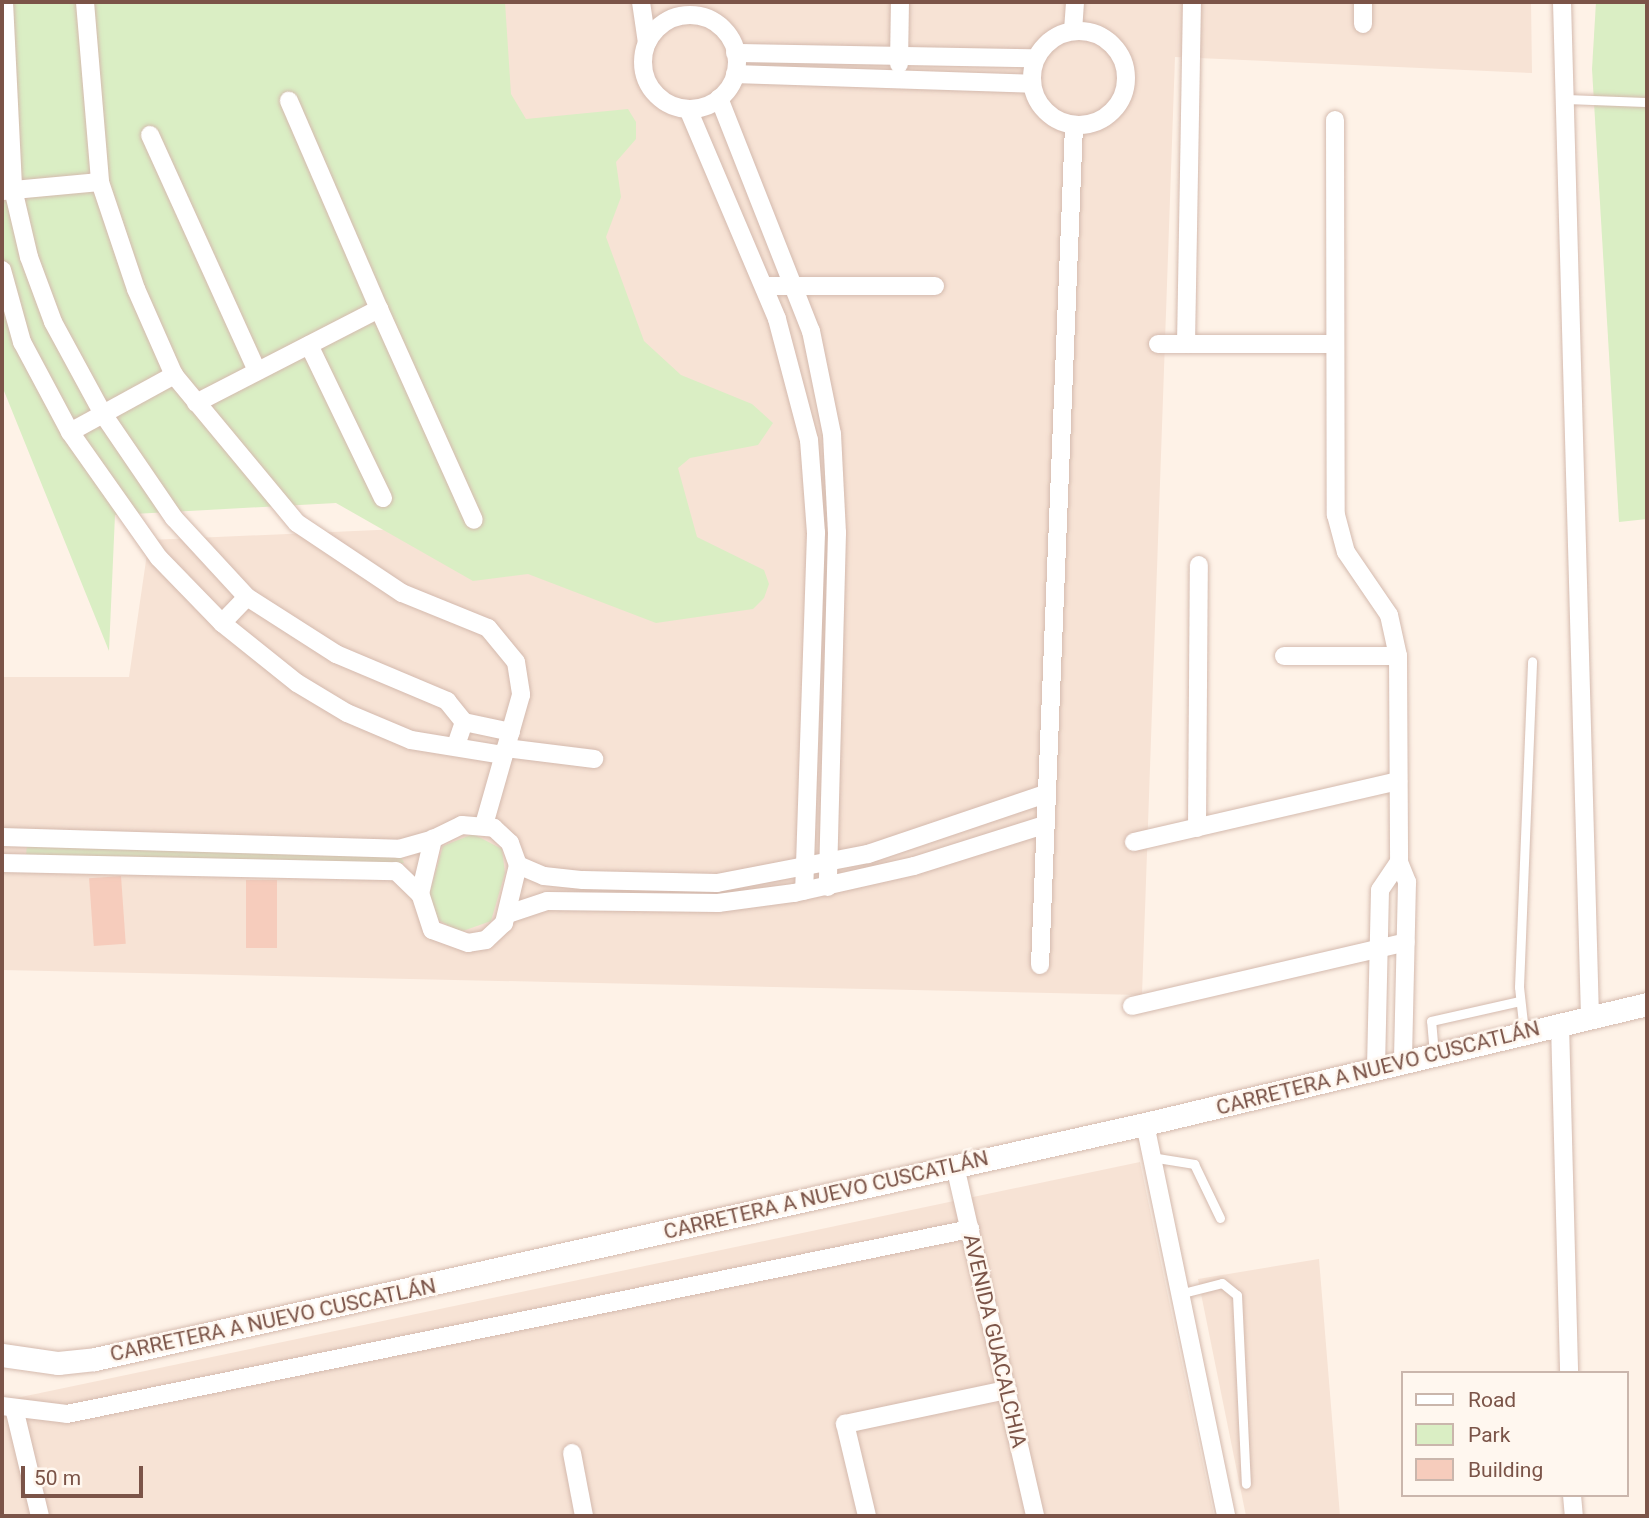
<!DOCTYPE html>
<meta charset="utf-8">
<style>
body{margin:0}
#map{position:relative;width:1649px;height:1518px;overflow:hidden;background:#fef2e7;font-family:Roboto,sans-serif}
div>[style]{position:absolute}
[style*='--x']{left:calc(var(--x)*1px);top:calc(var(--y)*1px);width:calc(var(--w)*1px);rotate:calc(var(--a)*1deg)}
.residential>*{inset:0;background:#f7e3d5}
.green>*{inset:0;background:#daeec4}
.building>*{inset:0;background:#f6ccbc;transform-origin:0 0}
.roads{filter:drop-shadow(0 0 2px #d4baae) drop-shadow(0 0 2px #d4baae)}
.service>*{height:9px;margin:-4.5px;padding:0 4.5px;transform-origin:4.5px;border-radius:4.5px;background:#fff}
.minor>*{height:18px;margin:-9px;padding:0 9px;transform-origin:9px;border-radius:9px;background:#fff}
.minor>.ring{margin:-9px;padding:0;box-sizing:content-box;background:none;border:18px solid #fff;border-radius:50%}
.tertiary>*{height:23px;margin:-11.5px;padding:0 11.5px;transform-origin:11.5px;border-radius:11.5px;background:#fff}
span{translate:-50% -50%;white-space:nowrap;text-align:center;line-height:1.15;-webkit-text-stroke:5px #fff7ef;paint-order:stroke}
.street-label{font-size:21px;color:#7b5448}
.frame{position:absolute;inset:0;border:4px solid #7b5448;pointer-events:none}
.legend{position:absolute;left:1401px;top:1371px;width:228px;height:126px;box-sizing:border-box;background:#fff7ef;border:2px solid #cab6ac;margin:0;padding:9px 12px;list-style:none;font-size:21px;color:#7b5448}
.legend li{display:flex;align-items:center;gap:14px;height:35px}
.legend b{width:35px;border:2px solid #cab6ac}
.scale{position:absolute;left:21px;top:1466px;width:122px;height:32px;box-sizing:border-box;border:4px solid #7b5448;border-top:0;padding-left:9px;font-size:21px;line-height:24px;white-space:nowrap;color:#7b5448;-webkit-text-stroke:5px #fff7ef;paint-order:stroke}
</style>
<div id="map">
<div class="residential">
<div style="clip-path:polygon(468px 2px,1531px 2px,1532px 73px,1175px 57px,1142px 995px,2px 970px,2px 677px,129px 677px,149px 540px,422px 528px)"></div>
<div style="clip-path:polygon(1140px 1162px,1214px 1516px,2px 1516px,2px 1401px)"></div>
<div style="clip-path:polygon(1319px 1259px,1340px 1516px,1246px 1516px,1198px 1279px)"></div>
</div>
<div class="green">
<div style="clip-path:polygon(2px 2px,505px 2px,511px 94px,526px 119px,628px 109px,636px 122px,636px 139px,616px 162px,621px 197px,606px 237px,644px 341px,681px 375px,752px 404px,773px 423px,758px 445px,690px 458px,678px 468px,697px 537px,764px 570px,769px 584px,764px 598px,753px 609px,656px 623px,528px 574px,473px 581px,336px 503px,115px 515px,109px 651px,2px 386px)"></div>
<div style="clip-path:polygon(1596px 2px,1647px 2px,1647px 519px,1619px 522px,1592px 69px)"></div>
<div style="clip-path:polygon(473px 834px,502px 849px,505px 873px,491px 921px,460px 932px,435px 918px,429px 895px,443px 846px)"></div>
<div style="clip-path:polygon(27px 845px,401px 857px,404px 863px,26px 856px)"></div>
</div>
<div class="building">
<div style="left:121px;top:876px;width:68px;height:32px;rotate:86deg"></div>
<div style="left:246px;top:880px;width:31px;height:68px"></div>
</div>
<div class="roads">
<div class="service">
<div style="--x:1564;--y:99;--w:83;--a:2.1"></div>
<div style="--x:1524;--y:1032;--w:45;--a:-96.3"></div>
<div style="--x:1519;--y:987;--w:326;--a:-87.7"></div>
<div style="--x:1434;--y:1054;--w:33;--a:-95"></div>
<div style="--x:1431;--y:1021;--w:91;--a:-12.7"></div>
<div style="--x:1151;--y:1157;--w:44;--a:9.2"></div>
<div style="--x:1194;--y:1164;--w:60;--a:64.3"></div>
<div style="--x:1179;--y:1294;--w:44;--a:-14.3"></div>
<div style="--x:1222;--y:1283;--w:19;--a:39"></div>
<div style="--x:1237;--y:1295;--w:189;--a:87.3"></div>
</div>
<div class="minor">
<div style="--x:4;--y:2;--w:187;--a:87.2"></div>
<div style="--x:13;--y:189;--w:70;--a:76.8"></div>
<div style="--x:29;--y:257;--w:69;--a:69.7"></div>
<div style="--x:53;--y:322;--w:105;--a:61.5"></div>
<div style="--x:103;--y:414;--w:126;--a:55.7"></div>
<div style="--x:174;--y:518;--w:108;--a:47.3"></div>
<div style="--x:247;--y:597;--w:106;--a:32.6"></div>
<div style="--x:336;--y:654;--w:121;--a:22.9"></div>
<div style="--x:447;--y:701;--w:27;--a:51"></div>
<div style="--x:464;--y:722;--w:21;--a:109"></div>
<div style="--x:85;--y:2;--w:181;--a:85.2"></div>
<div style="--x:100;--y:182;--w:113;--a:71.4"></div>
<div style="--x:136;--y:289;--w:94;--a:66.2"></div>
<div style="--x:174;--y:375;--w:192;--a:50.3"></div>
<div style="--x:297;--y:523;--w:126;--a:33.7"></div>
<div style="--x:402;--y:593;--w:93;--a:22.1"></div>
<div style="--x:488;--y:628;--w:44;--a:50.5"></div>
<div style="--x:516;--y:662;--w:33;--a:81"></div>
<div style="--x:521;--y:695;--w:135;--a:105.9"></div>
<div style="--x:641;--y:2;--w:41;--a:81.7"></div>
<div style="--x:1363;--y:2;--w:22;--a:90"></div>
<div style="--x:1562;--y:2;--w:1015;--a:88.42"></div>
<div class="ring" style="left:643px;top:15px;width:76px;height:76px"></div>
<div class="ring" style="left:1032px;top:31px;width:76px;height:76px"></div>
<div style="--x:1073;--y:31;--w:29;--a:-86"></div>
<div style="--x:735;--y:53;--w:300;--a:1"></div>
<div style="--x:899;--y:64;--w:62;--a:-89.1"></div>
<div style="--x:735;--y:74;--w:296;--a:1.9"></div>
<div style="--x:719;--y:98;--w:251;--a:68.5"></div>
<div style="--x:811;--y:331;--w:105;--a:78.5"></div>
<div style="--x:832;--y:434;--w:99;--a:87.1"></div>
<div style="--x:837;--y:533;--w:354;--a:91.5"></div>
<div style="--x:688;--y:109;--w:228;--a:67"></div>
<div style="--x:777;--y:319;--w:125;--a:75.2"></div>
<div style="--x:809;--y:440;--w:93;--a:85.7"></div>
<div style="--x:816;--y:533;--w:358;--a:91.9"></div>
<div style="--x:1335;--y:120;--w:395;--a:89.9"></div>
<div style="--x:1336;--y:515;--w:38;--a:75"></div>
<div style="--x:1346;--y:552;--w:76;--a:55.7"></div>
<div style="--x:1389;--y:615;--w:42;--a:77.6"></div>
<div style="--x:1398;--y:656;--w:206;--a:89.7"></div>
<div style="--x:1399;--y:862;--w:22;--a:68"></div>
<div style="--x:1407;--y:882;--w:179;--a:91.3"></div>
<div style="--x:150;--y:135;--w:259;--a:65.6"></div>
<div style="--x:3;--y:191;--w:97;--a:-5.3"></div>
<div style="--x:2;--y:270;--w:75;--a:74.5"></div>
<div style="--x:22;--y:342;--w:102;--a:61.9"></div>
<div style="--x:70;--y:432;--w:154;--a:54.8"></div>
<div style="--x:159;--y:558;--w:91;--a:45.9"></div>
<div style="--x:222;--y:623;--w:96;--a:38.7"></div>
<div style="--x:297;--y:683;--w:58;--a:31"></div>
<div style="--x:347;--y:713;--w:69;--a:22.9"></div>
<div style="--x:411;--y:740;--w:94;--a:9.2"></div>
<div style="--x:764;--y:286;--w:171;--a:0"></div>
<div style="--x:379;--y:309;--w:231;--a:65.8"></div>
<div style="--x:1158;--y:344;--w:176;--a:0"></div>
<div style="--x:1186;--y:344;--w:342;--a:-89"></div>
<div style="--x:309;--y:345;--w:170;--a:64.2"></div>
<div style="--x:196;--y:403;--w:206;--a:-27.2"></div>
<div style="--x:379;--y:309;--w:227;--a:-113.4"></div>
<div style="--x:70;--y:432;--w:119;--a:-28.7"></div>
<div style="--x:222;--y:623;--w:36;--a:-46"></div>
<div style="--x:1284;--y:656;--w:114;--a:0"></div>
<div style="--x:464;--y:722;--w:48;--a:12"></div>
<div style="--x:506;--y:748;--w:89;--a:7.1"></div>
<div style="--x:462;--y:825;--w:32;--a:5"></div>
<div style="--x:494;--y:828;--w:22;--a:43"></div>
<div style="--x:510;--y:843;--w:23;--a:70"></div>
<div style="--x:518;--y:865;--w:60;--a:103.6"></div>
<div style="--x:504;--y:923;--w:25;--a:137"></div>
<div style="--x:486;--y:940;--w:18;--a:171"></div>
<div style="--x:468;--y:943;--w:38;--a:-160"></div>
<div style="--x:432;--y:930;--w:38;--a:-108"></div>
<div style="--x:420;--y:894;--w:57;--a:-76.7"></div>
<div style="--x:433;--y:839;--w:32;--a:-26"></div>
<div style="--x:1197;--y:828;--w:263;--a:-89.6"></div>
<div style="--x:2;--y:837;--w:397;--a:1.7"></div>
<div style="--x:399;--y:849;--w:35;--a:-16"></div>
<div style="--x:1134;--y:842;--w:271;--a:-13"></div>
<div style="--x:2;--y:863;--w:394;--a:1.2"></div>
<div style="--x:396;--y:871;--w:33;--a:44"></div>
<div style="--x:518;--y:865;--w:28;--a:23"></div>
<div style="--x:544;--y:876;--w:39;--a:6"></div>
<div style="--x:583;--y:880;--w:134;--a:1.3"></div>
<div style="--x:717;--y:883;--w:154;--a:-10.9"></div>
<div style="--x:868;--y:854;--w:184;--a:-18.7"></div>
<div style="--x:508;--y:914;--w:41;--a:-18.4"></div>
<div style="--x:547;--y:901;--w:171;--a:0.7"></div>
<div style="--x:718;--y:903;--w:77;--a:-7.5"></div>
<div style="--x:794;--y:893;--w:123;--a:-12.7"></div>
<div style="--x:914;--y:866;--w:133;--a:-17.5"></div>
<div style="--x:1040;--y:965;--w:841;--a:-87.68"></div>
<div style="--x:1132;--y:1006;--w:281;--a:-13.1"></div>
<div style="--x:1560;--y:1024;--w:349;--a:88.5"></div>
<div style="--x:1376;--y:1067;--w:177;--a:-88.7"></div>
<div style="--x:1380;--y:890;--w:34;--a:-56"></div>
<div style="--x:1145;--y:1124;--w:400;--a:78.3"></div>
<div style="--x:955;--y:1166;--w:359;--a:77.1"></div>
<div style="--x:2;--y:1406;--w:65;--a:7"></div>
<div style="--x:67;--y:1414;--w:922;--a:-11.58"></div>
<div style="--x:14;--y:1408;--w:111;--a:76.5"></div>
<div style="--x:572;--y:1453;--w:64;--a:79.2"></div>
<div style="--x:1572;--y:1495;--w:21;--a:85"></div>
<div style="--x:867;--y:1516;--w:95;--a:-103.4"></div>
<div style="--x:845;--y:1424;--w:166;--a:-11.9"></div>
</div>
<div class="tertiary">
<div style="--x:2;--y:1355;--w:57;--a:8.1"></div>
<div style="--x:58;--y:1363;--w:37;--a:-6"></div>
<div style="--x:95;--y:1359;--w:1076;--a:-12.62"></div>
<div style="--x:1145;--y:1124;--w:516;--a:-13.44"></div>
</div>
</div>
<div class="street-label">
<span style="left:1378px;top:1068px;rotate:-14deg">CARRETERA A NUEVO CUSCATLÁN</span>
<span style="left:826px;top:1195px;rotate:-13deg">CARRETERA A NUEVO CUSCATLÁN</span>
<span style="left:273px;top:1320px;rotate:-12deg">CARRETERA A NUEVO CUSCATLÁN</span>
<span style="left:995px;top:1341px;rotate:77deg">AVENIDA GUACALCHIA</span>
</div>
<div class="frame"></div>
<ul class="legend">
<li><b style="height:9px;background:#fff"></b>Road</li>
<li><b style="height:19px;background:#daeec4"></b>Park</li>
<li><b style="height:19px;background:#f6ccbc"></b>Building</li>
</ul>
<div class="scale">50 m</div>
</div>
